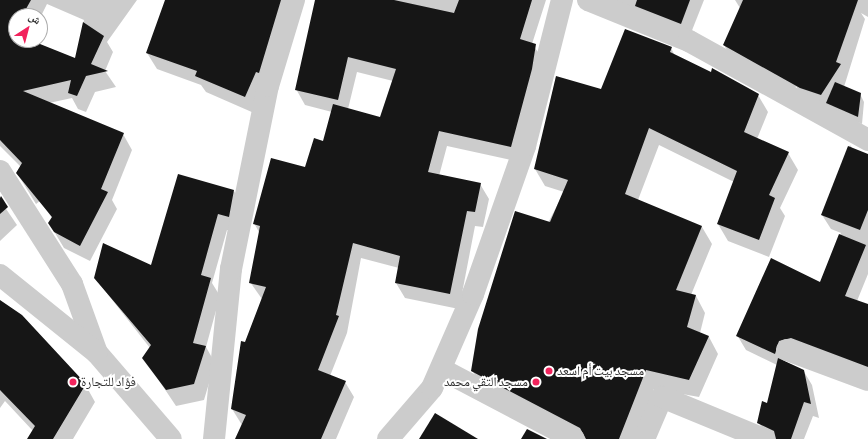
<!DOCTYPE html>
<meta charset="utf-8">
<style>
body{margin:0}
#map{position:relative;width:868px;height:439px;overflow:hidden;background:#fff;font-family:"Sofia Sans Condensed","Noto Naskh Arabic",sans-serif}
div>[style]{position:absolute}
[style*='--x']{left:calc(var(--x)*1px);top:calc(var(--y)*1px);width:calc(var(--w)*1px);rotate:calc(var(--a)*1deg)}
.shadow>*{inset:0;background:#0003}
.building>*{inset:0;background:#161616}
.minor>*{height:22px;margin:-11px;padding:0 11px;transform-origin:11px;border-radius:11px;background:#ccc}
.dots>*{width:11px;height:11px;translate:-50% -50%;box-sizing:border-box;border:2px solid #fff;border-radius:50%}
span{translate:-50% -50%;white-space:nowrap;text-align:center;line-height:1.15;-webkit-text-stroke:4px #fff;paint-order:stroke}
.poi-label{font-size:13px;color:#2f2f2f}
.left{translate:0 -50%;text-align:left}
.right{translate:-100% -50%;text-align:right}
.north{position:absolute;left:8px;top:8px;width:40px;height:40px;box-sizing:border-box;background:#fff;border:1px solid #acacac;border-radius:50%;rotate:36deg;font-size:11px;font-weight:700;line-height:16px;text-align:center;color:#2f2f2f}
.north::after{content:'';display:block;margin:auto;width:14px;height:18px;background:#f2245d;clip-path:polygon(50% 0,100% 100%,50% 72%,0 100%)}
</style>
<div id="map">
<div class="shadow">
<div style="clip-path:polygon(evenodd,0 0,137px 0,107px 42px,113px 52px,105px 71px,116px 87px,95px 92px,86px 112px,78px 109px,72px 98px,49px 103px,123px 134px,132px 150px,112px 200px,117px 209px,90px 261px,64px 248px,49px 223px,52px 218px,40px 201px,36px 204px,17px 173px,21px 167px,0 146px,0 0,47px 4px,84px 20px,76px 59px,28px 40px,16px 40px,16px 16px,40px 18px,47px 4px)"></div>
<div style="clip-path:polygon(166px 0,304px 0,254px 113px,206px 92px,201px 85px,157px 69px,147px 53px)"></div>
<div style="clip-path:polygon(evenodd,317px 0,546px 0,532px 44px,544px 60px,520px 162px,447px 146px,439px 176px,480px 184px,489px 199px,483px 227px,475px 226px,459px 309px,405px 298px,396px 283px,399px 268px,361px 258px,347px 333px,330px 376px,345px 382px,354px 397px,336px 439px,236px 439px,242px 425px,232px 409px,245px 343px,262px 299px,250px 282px,260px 234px,254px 223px,306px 168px,324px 142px,332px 112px,305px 105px,296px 89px,317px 0,357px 72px,393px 81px,381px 119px,348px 109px,357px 72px)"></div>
<div style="clip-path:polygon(594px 0,704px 0,689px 38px)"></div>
<div style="clip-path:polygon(735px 0,868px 0,868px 17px,861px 13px,865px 19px,844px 87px,860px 94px,864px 102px,862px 124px,803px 99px,796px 86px,792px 96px,735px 64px,724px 45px,740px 8px)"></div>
<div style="clip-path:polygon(671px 48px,675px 56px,758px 95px,768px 112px,757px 139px,788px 153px,798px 170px,780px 208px,785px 216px,769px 257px,728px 241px,718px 224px,734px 182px,659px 145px,638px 200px,702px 227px,712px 244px,691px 295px,696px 296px,705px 313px,700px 333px,709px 337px,718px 354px,699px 397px,654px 389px,635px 439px,579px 439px,482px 388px,472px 370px,564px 192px,545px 186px,535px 169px,556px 77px,601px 90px)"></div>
<div style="clip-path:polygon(850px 145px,868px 170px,868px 274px,857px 301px,868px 305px,868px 378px,787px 355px,785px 362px,803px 370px,812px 385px,819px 418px,813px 416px,804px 439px,770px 439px,758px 422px,768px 404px,777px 365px,746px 350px,737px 335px,820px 283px,841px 233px,831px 229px,822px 215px)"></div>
<div style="clip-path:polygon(234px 191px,243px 207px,238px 233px,227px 230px,212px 283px,220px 296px,206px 347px,215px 363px,204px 400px,176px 406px,144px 358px,150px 348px,95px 278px,152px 267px)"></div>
<div style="clip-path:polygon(0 200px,17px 225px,0 241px)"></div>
<div style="clip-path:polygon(0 301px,85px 384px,95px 402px,73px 439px,28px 439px,33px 431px,5px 401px,0 408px)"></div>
</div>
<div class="building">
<div style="clip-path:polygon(0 0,31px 0,22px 16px,16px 16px,13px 33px,16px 40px,30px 40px,75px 58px,83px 22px,104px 36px,91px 64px,108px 71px,86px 76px,77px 96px,68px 93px,71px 80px,23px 91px,124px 133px,101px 189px,108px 192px,80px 246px,54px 232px,48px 223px,52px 217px,16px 173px,22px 163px,0 140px)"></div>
<div style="clip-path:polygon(165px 0,281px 0,259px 73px,256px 72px,245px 97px,195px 76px,197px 71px,146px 53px)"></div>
<div style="clip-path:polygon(315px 0,394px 0,454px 13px,459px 0,532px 0,520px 39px,536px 44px,532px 69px,511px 147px,439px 131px,428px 172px,481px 183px,475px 212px,467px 211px,450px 294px,395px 283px,400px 256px,353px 243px,336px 315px,339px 316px,318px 370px,346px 381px,321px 439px,235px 439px,246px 415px,231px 409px,241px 341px,245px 342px,266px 287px,249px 283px,260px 226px,253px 224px,271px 158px,305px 167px,314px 138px,323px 141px,333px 104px,380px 117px,396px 69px,348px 57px,338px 100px,295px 90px)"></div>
<div style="clip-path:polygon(637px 0,690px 0,681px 24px,635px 6px)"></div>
<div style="clip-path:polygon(743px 0,858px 0,836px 62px,841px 64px,821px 95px,800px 88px,723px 45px)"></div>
<div style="clip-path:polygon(625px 29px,672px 47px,670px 52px,711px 72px,712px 68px,759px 94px,744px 132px,789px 152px,769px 195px,775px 198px,759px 240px,717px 224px,737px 171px,649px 128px,625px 194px,702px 226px,676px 290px,696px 295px,687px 327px,709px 336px,689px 380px,646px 370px,619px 439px,586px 439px,580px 428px,471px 371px,478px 329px,515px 211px,550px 222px,568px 180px,534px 169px,556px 76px,601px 89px)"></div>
<div style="clip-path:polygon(835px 82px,861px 93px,858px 117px,826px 103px)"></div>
<div style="clip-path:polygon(848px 146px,868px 154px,868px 210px,860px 230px,821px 215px)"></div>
<div style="clip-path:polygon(178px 174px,234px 190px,229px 217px,218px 214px,201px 275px,211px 278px,193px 343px,206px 346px,194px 384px,166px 390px,142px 358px,151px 345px,94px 278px,103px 243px,151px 265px)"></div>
<div style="clip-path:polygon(1px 196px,8px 207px,0 214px,0 198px)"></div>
<div style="clip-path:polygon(839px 234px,866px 245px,845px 296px,868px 304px,868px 367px,791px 338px,779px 341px,775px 354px,736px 336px,771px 258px,820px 282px)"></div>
<div style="clip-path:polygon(0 300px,22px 315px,86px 384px,53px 439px,27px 439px,35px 426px,0 390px)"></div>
<div style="clip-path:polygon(778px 358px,804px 370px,811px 404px,804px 402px,791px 439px,776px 439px,774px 431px,757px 423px,762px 401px,767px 403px)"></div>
<div style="clip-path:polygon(435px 413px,478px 439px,419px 439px)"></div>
<div style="clip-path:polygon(527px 429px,547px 439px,521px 439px)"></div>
</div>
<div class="minor">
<div style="--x:588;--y:0;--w:109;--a:22.1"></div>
<div style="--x:689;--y:41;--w:205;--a:28.9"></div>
<div style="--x:0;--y:171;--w:134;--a:57.5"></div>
<div style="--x:72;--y:284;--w:73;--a:70.1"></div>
<div style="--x:97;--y:353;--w:113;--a:49.3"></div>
<div style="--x:0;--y:275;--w:124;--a:38.8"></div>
<div style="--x:787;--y:350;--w:86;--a:20.3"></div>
<div style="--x:441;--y:369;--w:150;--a:27.8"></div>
<div style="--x:214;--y:439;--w:171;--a:-84.3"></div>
<div style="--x:231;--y:269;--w:187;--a:-78.6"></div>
<div style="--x:268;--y:86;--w:90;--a:-73.2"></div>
<div style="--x:388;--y:439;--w:67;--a:-49.2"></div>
<div style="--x:432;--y:388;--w:103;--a:-66.4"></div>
<div style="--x:473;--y:294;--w:157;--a:-70.6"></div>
<div style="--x:525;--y:146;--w:151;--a:-75.8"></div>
<div style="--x:644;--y:439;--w:46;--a:-66.8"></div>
<div style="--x:662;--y:397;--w:110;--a:22.4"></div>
</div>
<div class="dots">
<div style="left:549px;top:371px;background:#f2245d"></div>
<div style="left:73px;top:382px;background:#f2245d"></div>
<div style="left:536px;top:382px;background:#f2245d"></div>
</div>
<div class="poi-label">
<span class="left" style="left:557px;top:371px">مسجد بيت أم اسعد</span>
<span class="left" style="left:81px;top:382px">فؤاد للتجارة</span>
<span class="right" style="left:528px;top:382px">مسجد التقي محمد</span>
</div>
<div class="north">ش</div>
</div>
